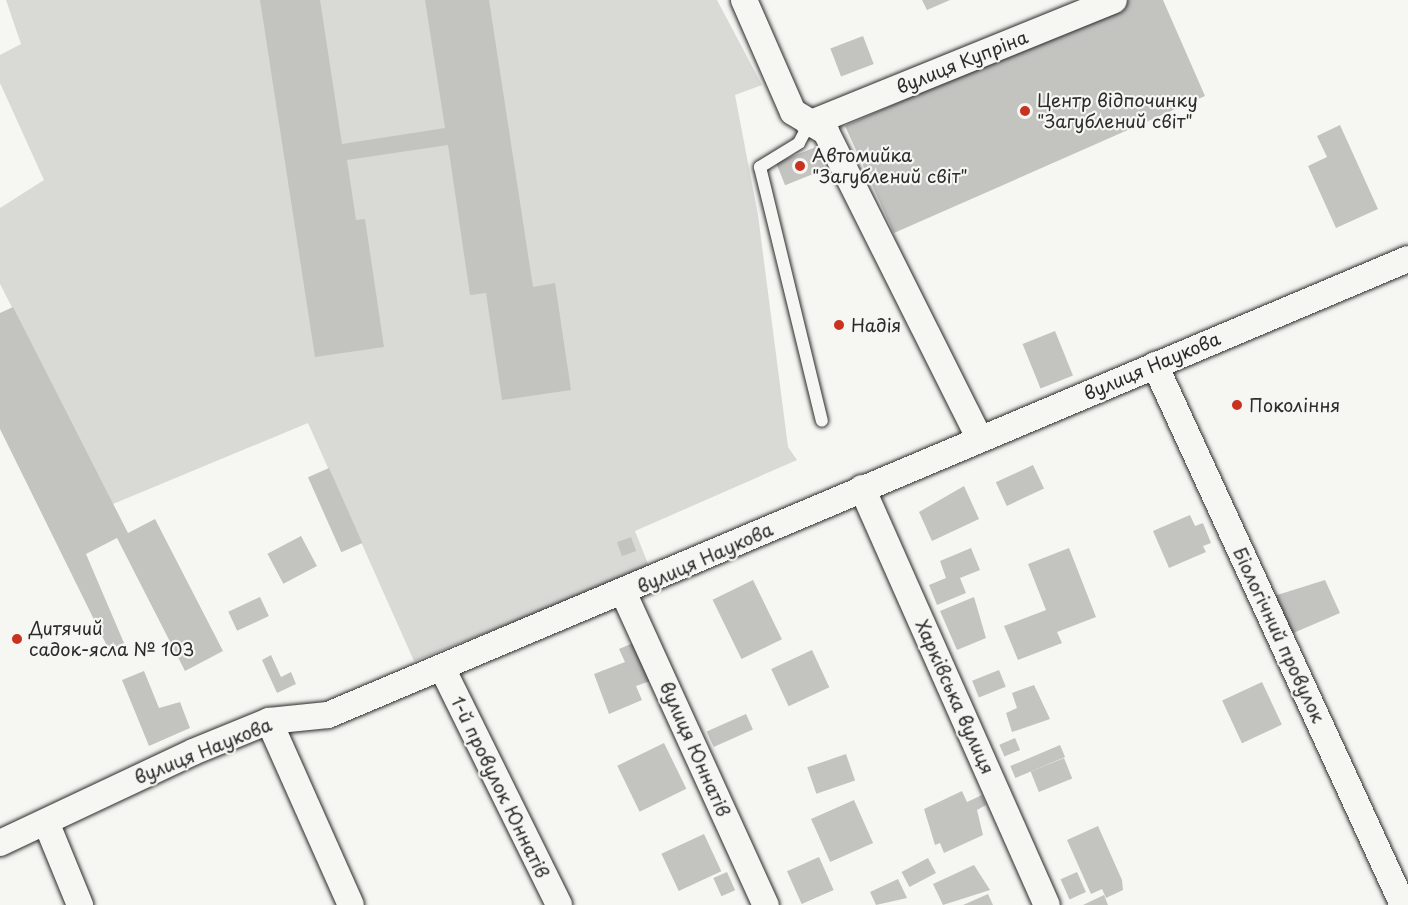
<!DOCTYPE html>
<meta charset="utf-8">
<style>
body{margin:0}
#map{position:relative;width:1408px;height:905px;overflow:hidden;background:#f6f6f2;font-family:"Playpen Sans",sans-serif}
div>[style]{position:absolute}
[style*='--x']{left:calc(var(--x)*1px);top:calc(var(--y)*1px);width:calc(var(--w)*1px);rotate:calc(var(--a)*1deg)}
.green>*{inset:0;background:#d9d9d5}
.building>*{inset:0;background:#c3c3c0;transform-origin:0 0}
.roads{filter:drop-shadow(0 0 2px #2b2b2b) drop-shadow(0 0 2px #2b2b2b)}
.lane>*{height:12px;margin:-6px;padding:0 6px;transform-origin:6px;border-radius:6px;background:#f6f6f2}
.street>*{height:26px;margin:-13px;padding:0 13px;transform-origin:13px;border-radius:13px;background:#f6f6f2}
.dots>*{width:16px;height:16px;translate:-50% -50%;box-sizing:border-box;border:3px solid #f6f6f2;border-radius:50%}
span{translate:-50% -50%;white-space:nowrap;text-align:center;line-height:1.15;-webkit-text-stroke:4.5px #f6f6f2;paint-order:stroke}
.street-label{font-size:18px;color:#2b2b2b}
.poi-label{font-size:18px;color:#2b2b2b}
.left{translate:0 -50%;text-align:left}
</style>
<div id="map">
<div class="green">
<div style="clip-path:polygon(6px 0,717px 0,762px 85px,735px 95px,758px 215px,788px 447px,797px 460px,635px 531px,650px 569px,414px 661px,308px 423px,113px 504px,0 284px,0 208px,44px 180px,0 83px,0 55px,21px 44px)"></div>
</div>
<div class="building">
<div style="clip-path:polygon(260px 0,320px 0,342px 144px,445px 128px,425px 0,489px 0,533px 287px,555px 283px,571px 390px,502px 400px,486px 293px,470px 295px,448px 145px,347px 160px,356px 220px,365px 219px,384px 347px,315px 357px)"></div>
<div style="clip-path:polygon(922px 0,950px 0,927px 10px)"></div>
<div style="clip-path:polygon(1129px 0,1163px 0,1205px 96px,894px 233px,845px 126px)"></div>
<div style="left:863px;top:36px;width:30px;height:35px;rotate:69deg"></div>
<div style="clip-path:polygon(1340px 125px,1378px 209px,1336px 228px,1308px 166px,1327px 157px,1317px 136px)"></div>
<div style="left:816px;top:147px;width:24px;height:43px;rotate:68deg"></div>
<div style="clip-path:polygon(13px 307px,128px 533px,155px 519px,223px 651px,185px 671px,117px 538px,86px 554px,124px 643px,109px 650px,0 429px,0 313px)"></div>
<div style="left:1055px;top:331px;width:48px;height:35px;rotate:68deg"></div>
<div style="left:1033px;top:465px;width:26px;height:41px;rotate:65deg"></div>
<div style="left:329px;top:468px;width:82px;height:23px;rotate:66deg"></div>
<div style="clip-path:polygon(964px 486px,979px 519px,932px 541px,919px 512px)"></div>
<div style="clip-path:polygon(1190px 515px,1195px 526px,1203px 523px,1211px 543px,1203px 546px,1206px 552px,1169px 568px,1153px 531px)"></div>
<div style="left:301px;top:536px;width:34px;height:38px;rotate:62deg"></div>
<div style="left:631px;top:537px;width:15px;height:15px;rotate:70deg"></div>
<div style="clip-path:polygon(971px 548px,980px 570px,960px 578px,966px 593px,937px 605px,929px 585px,946px 578px,940px 561px)"></div>
<div style="clip-path:polygon(1069px 548px,1096px 617px,1057px 632px,1062px 643px,1018px 660px,1004px 626px,1046px 610px,1028px 564px)"></div>
<div style="left:753px;top:580px;width:66px;height:45px;rotate:64deg"></div>
<div style="clip-path:polygon(1325px 580px,1340px 613px,1291px 634px,1274px 596px)"></div>
<div style="left:260px;top:597px;width:21px;height:35px;rotate:65deg"></div>
<div style="clip-path:polygon(974px 597px,986px 638px,957px 650px,940px 611px)"></div>
<div style="clip-path:polygon(633px 643px,650px 681px,636px 686px,642px 700px,609px 714px,594px 674px,625px 662px,619px 649px)"></div>
<div style="left:812px;top:650px;width:41px;height:45px;rotate:65deg"></div>
<div style="clip-path:polygon(271px 655px,281px 677px,291px 672px,296px 684px,277px 693px,262px 660px)"></div>
<div style="left:999px;top:670px;width:18px;height:29px;rotate:68deg"></div>
<div style="clip-path:polygon(144px 671px,159px 708px,180px 702px,190px 728px,149px 746px,122px 680px)"></div>
<div style="left:1262px;top:682px;width:47px;height:44px;rotate:65deg"></div>
<div style="clip-path:polygon(1034px 685px,1050px 719px,1012px 732px,1006px 713px,1017px 708px,1012px 693px)"></div>
<div style="left:746px;top:714px;width:17px;height:43px;rotate:66deg"></div>
<div style="left:1015px;top:738px;width:13px;height:17px;rotate:67deg"></div>
<div style="left:664px;top:743px;width:51px;height:52px;rotate:64deg"></div>
<div style="left:1060px;top:745px;width:13px;height:54px;rotate:67deg"></div>
<div style="left:846px;top:754px;width:28px;height:41px;rotate:71deg"></div>
<div style="left:1064px;top:758px;width:22px;height:36px;rotate:68deg"></div>
<div style="clip-path:polygon(962px 791px,967px 802px,982px 795px,986px 805px,977px 810px,983px 835px,944px 853px,940px 843px,935px 845px,924px 809px)"></div>
<div style="left:854px;top:800px;width:47px;height:47px;rotate:66deg"></div>
<div style="clip-path:polygon(1098px 826px,1122px 880px,1123px 890px,1106px 898px,1102px 889px,1091px 894px,1067px 840px)"></div>
<div style="left:704px;top:834px;width:41px;height:47px;rotate:65deg"></div>
<div style="left:819px;top:857px;width:36px;height:35px;rotate:66deg"></div>
<div style="left:928px;top:858px;width:17px;height:30px;rotate:62deg"></div>
<div style="clip-path:polygon(974px 865px,990px 890px,943px 905px,933px 884px)"></div>
<div style="left:727px;top:872px;width:20px;height:15px;rotate:66deg"></div>
<div style="left:1077px;top:872px;width:22px;height:18px;rotate:66deg"></div>
<div style="clip-path:polygon(898px 879px,907px 898px,876px 905px,870px 892px)"></div>
<div style="clip-path:polygon(988px 894px,993px 905px,963px 905px)"></div>
<div style="clip-path:polygon(1104px 895px,1108px 905px,1083px 905px)"></div>
</div>
<div class="roads">
<div class="lane">
<div style="--x:809;--y:124;--w:21;--a:118"></div>
<div style="--x:799;--y:143;--w:46;--a:148.4"></div>
<div style="--x:760;--y:167;--w:261;--a:76.3"></div>
</div>
<div class="street">
<div style="--x:744;--y:0;--w:122;--a:66.4"></div>
<div style="--x:793;--y:112;--w:39;--a:31"></div>
<div style="--x:826;--y:132;--w:342;--a:63.4"></div>
<div style="--x:809;--y:124;--w:329;--a:-22.1"></div>
<div style="--x:1155;--y:365;--w:594;--a:65.33"></div>
<div style="--x:862;--y:488;--w:456;--a:66.1"></div>
<div style="--x:624;--y:594;--w:342;--a:65.5"></div>
<div style="--x:442;--y:668;--w:264;--a:63.7"></div>
<div style="--x:269;--y:721;--w:201;--a:66"></div>
<div style="--x:46;--y:822;--w:90;--a:67.7"></div>
<div style="--x:0;--y:843;--w:213;--a:-25.2"></div>
<div style="--x:193;--y:752;--w:82;--a:-22.2"></div>
<div style="--x:269;--y:721;--w:59;--a:-5.8"></div>
<div style="--x:328;--y:715;--w:1172;--a:-22.89"></div>
</div>
</div>
<div class="dots">
<div style="left:1025px;top:111px;background:#c8321e"></div>
<div style="left:800px;top:166px;background:#c8321e"></div>
<div style="left:839px;top:325px;background:#c8321e"></div>
<div style="left:1237px;top:405px;background:#c8321e"></div>
<div style="left:17px;top:639px;background:#c8321e"></div>
</div>
<div class="street-label">
<span style="left:962px;top:62px;rotate:-22deg">вулиця Купріна</span>
<span style="left:1152px;top:366px;rotate:-23deg">вулиця Наукова</span>
<span style="left:705px;top:558px;rotate:-24deg">вулиця Наукова</span>
<span style="left:1279px;top:635px;rotate:65deg">Біологічний провулок</span>
<span style="left:955px;top:697px;rotate:66deg">Харківська вулиця</span>
<span style="left:695px;top:749px;rotate:66deg">вулиця Юннатів</span>
<span style="left:203px;top:751px;rotate:-22deg">вулиця Наукова</span>
<span style="left:500px;top:787px;rotate:64deg">1-й провулок Юннатів</span>
</div>
<div class="poi-label">
<span class="left" style="left:1037px;top:111px">Центр відпочинку<br>"Загублений світ"</span>
<span class="left" style="left:812px;top:166px">Автомийка<br>"Загублений світ"</span>
<span class="left" style="left:851px;top:325px">Надія</span>
<span class="left" style="left:1249px;top:405px">Покоління</span>
<span class="left" style="left:29px;top:639px">Дитячий<br>садок-ясла № 103</span>
</div>
</div>
